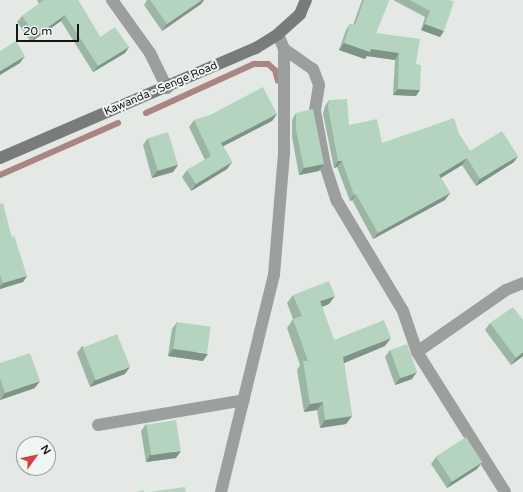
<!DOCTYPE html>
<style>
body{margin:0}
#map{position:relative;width:523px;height:492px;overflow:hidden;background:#e5e9e6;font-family:"Varela Round",sans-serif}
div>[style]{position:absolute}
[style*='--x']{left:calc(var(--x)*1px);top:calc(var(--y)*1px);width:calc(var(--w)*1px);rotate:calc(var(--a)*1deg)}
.stream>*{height:6px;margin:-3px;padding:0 3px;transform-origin:3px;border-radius:3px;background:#a98683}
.street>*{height:12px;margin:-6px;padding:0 6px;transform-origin:6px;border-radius:6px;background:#9d9f9e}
.secondary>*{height:12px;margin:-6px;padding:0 6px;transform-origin:6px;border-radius:6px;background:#797c7a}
.wall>*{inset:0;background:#9bb6a5}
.shaded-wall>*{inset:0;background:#7e9486}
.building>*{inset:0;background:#b4d4c0;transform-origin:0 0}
span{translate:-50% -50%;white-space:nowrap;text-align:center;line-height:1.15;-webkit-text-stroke:4px #f2f6f3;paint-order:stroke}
.street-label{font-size:11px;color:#151716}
.north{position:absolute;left:16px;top:436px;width:40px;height:40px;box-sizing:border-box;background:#f2f6f3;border:1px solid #9a9d9b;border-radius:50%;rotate:57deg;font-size:11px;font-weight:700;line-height:16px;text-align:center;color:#151716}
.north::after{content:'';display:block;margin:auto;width:14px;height:18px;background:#d14244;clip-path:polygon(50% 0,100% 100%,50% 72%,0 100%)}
.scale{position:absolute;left:16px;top:24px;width:63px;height:18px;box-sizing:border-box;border:2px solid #151716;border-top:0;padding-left:5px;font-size:12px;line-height:14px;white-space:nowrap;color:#151716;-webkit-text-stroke:3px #f2f6f3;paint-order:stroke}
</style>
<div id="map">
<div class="stream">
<div style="--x:146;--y:113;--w:119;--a:-24.4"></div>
<div style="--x:254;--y:64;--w:14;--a:0"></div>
<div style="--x:268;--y:64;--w:9;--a:41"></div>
<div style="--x:275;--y:70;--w:11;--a:75"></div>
<div style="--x:0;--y:175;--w:129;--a:-23.8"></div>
</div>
<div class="street">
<div style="--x:112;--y:0;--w:65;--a:54.4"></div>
<div style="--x:150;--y:53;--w:39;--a:64"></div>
<div style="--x:284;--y:49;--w:35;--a:35"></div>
<div style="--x:313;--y:69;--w:17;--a:69"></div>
<div style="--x:319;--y:85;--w:26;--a:99"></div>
<div style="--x:315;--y:111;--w:55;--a:79.5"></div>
<div style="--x:325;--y:165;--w:38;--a:72"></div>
<div style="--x:337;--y:201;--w:128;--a:59"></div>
<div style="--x:403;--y:311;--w:43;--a:71.1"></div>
<div style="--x:417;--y:352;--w:165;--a:57.8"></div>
<div style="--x:417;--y:352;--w:108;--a:-34.9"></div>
<div style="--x:506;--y:290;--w:18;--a:-22"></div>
<div style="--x:98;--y:425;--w:148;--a:-9.7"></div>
<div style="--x:221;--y:492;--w:223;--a:-76.3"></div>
<div style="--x:274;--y:275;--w:121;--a:-85.3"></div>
<div style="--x:284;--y:154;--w:105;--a:-90"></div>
<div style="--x:284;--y:49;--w:16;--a:-112"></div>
</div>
<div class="secondary">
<div style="--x:0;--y:158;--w:279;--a:-23.3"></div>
<div style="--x:256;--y:48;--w:26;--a:-32"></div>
<div style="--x:278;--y:34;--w:30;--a:-42"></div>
<div style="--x:300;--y:14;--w:15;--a:-67"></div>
</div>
<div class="wall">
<div style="clip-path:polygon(37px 0,78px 0,100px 37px,129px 47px,125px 53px,93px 72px,61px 21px,31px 42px,17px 22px,22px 16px,39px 4px)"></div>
<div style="clip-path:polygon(147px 0,204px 0,201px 4px,162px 31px,144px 5px)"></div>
<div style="clip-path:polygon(362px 0,389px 0,376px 33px,416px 64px,416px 96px,393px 95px,395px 60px,367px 56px,365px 59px,339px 50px,346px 30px,350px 24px,353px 25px)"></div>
<div style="clip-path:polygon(393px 0,450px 0,440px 37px,421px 30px,425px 17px)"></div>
<div style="clip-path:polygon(329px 100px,349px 125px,382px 143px,459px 134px,470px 151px,514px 162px,476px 186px,462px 165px,441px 178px,450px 193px,445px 200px,373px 239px,352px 200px,350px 201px,337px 167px,334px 168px,323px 114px,325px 106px)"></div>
<div style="clip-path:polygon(296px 113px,324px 164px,319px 171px,299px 175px,292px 137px,292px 120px)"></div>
<div style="clip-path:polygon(277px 114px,272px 121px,223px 146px,232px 162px,227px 169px,191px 191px,182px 177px,187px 170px,205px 160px,189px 127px,194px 120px)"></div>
<div style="clip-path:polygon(148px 138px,178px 165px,173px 172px,152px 178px,143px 145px)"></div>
<div style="clip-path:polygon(0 204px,12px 238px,27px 276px,23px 282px,0 289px)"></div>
<div style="clip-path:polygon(293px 295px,329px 304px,322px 307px,334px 340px,385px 346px,344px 363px,352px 416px,346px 424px,320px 428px,317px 410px,304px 412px,297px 370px,300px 365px,287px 328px,293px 319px,287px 303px)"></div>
<div style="clip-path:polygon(177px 322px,203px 361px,168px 356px,172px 329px)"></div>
<div style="clip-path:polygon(490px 323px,523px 356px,511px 365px,485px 330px)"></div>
<div style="clip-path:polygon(82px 346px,125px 374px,90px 387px,77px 353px)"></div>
<div style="clip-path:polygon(390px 350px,412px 379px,395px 385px,385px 357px)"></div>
<div style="clip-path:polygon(0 363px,35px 388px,0 400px)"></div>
<div style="clip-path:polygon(146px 424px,176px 458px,146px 462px,141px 431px)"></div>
<div style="clip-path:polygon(436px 457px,482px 462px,477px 469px,447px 488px,431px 464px)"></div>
</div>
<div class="shaded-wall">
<div style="clip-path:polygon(202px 0,204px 0,201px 4px,162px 31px,167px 24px)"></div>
<div style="clip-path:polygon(65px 15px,61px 21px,31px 42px,36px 36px)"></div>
<div style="clip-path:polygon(425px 24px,444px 31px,440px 37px,421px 30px)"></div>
<div style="clip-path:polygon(344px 43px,371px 49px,399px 53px,395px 60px,367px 56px,365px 59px,339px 50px)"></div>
<div style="clip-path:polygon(129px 47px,125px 53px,93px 72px,98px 66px)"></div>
<div style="clip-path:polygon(25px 56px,20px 63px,0 75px,0 71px)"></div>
<div style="clip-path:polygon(398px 89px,420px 90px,416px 96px,393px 95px)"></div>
<div style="clip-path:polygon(277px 114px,272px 121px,216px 150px,221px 143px)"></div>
<div style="clip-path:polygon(518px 156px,514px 162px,476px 186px,480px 179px)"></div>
<div style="clip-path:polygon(467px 158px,462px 165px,434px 182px,439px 175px)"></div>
<div style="clip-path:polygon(338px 161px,342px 161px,337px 167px,334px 168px)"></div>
<div style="clip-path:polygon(232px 162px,227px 169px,191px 191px,196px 184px)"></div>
<div style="clip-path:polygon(324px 164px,319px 171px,299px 175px,304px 168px)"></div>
<div style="clip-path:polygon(178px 165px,173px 172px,152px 178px,157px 171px)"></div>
<div style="clip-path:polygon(450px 193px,445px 200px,373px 239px,378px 233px)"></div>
<div style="clip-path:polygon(356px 194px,352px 200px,350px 201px,354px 195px)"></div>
<div style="clip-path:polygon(27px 276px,23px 282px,0 289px,0 287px,3px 283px)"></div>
<div style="clip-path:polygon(335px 296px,329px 304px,314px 310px,320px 301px)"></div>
<div style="clip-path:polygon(391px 338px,385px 346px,337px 366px,343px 357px)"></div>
<div style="clip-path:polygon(173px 349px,208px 354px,203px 361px,168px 356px)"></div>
<div style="clip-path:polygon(523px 352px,523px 356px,511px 365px,516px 358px)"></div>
<div style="clip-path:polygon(130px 367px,125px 374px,90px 387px,95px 380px)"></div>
<div style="clip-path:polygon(417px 372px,412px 379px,395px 385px,400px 378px)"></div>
<div style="clip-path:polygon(40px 381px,35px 388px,0 400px,5px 393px)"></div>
<div style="clip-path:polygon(323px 402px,317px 410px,304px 412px,310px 404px)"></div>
<div style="clip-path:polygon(352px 416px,346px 424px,320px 428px,325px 420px)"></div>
<div style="clip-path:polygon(181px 451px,176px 458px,146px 462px,150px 455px)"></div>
<div style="clip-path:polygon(482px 462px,477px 469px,447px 488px,452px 481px)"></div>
</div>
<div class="building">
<div style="clip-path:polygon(44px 0,78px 0,100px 37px,115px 27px,129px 47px,98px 66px,65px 15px,36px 36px,22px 16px)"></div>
<div style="clip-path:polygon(150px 0,202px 0,167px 24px)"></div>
<div style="clip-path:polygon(364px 0,389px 0,376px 33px,420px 39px,416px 64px,421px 65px,420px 90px,398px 89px,399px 53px,371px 49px,370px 52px,344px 43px,350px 24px,355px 25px)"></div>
<div style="clip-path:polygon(410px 0,450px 0,454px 2px,444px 31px,425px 24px,430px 11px)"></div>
<div style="clip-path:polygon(16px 41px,25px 56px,0 71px,0 51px)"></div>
<div style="clip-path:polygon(263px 87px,277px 114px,221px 143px,232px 162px,196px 184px,187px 170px,211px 156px,194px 120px,210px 115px)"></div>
<div style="clip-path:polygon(347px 99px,349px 125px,377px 119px,382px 143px,454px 118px,459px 134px,470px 151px,502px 131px,518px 156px,480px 179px,467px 158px,439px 175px,450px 193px,378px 233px,356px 194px,354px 195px,342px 161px,338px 161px,328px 107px,329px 100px)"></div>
<div style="clip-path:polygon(313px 109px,324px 164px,304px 168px,296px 130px,296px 113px)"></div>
<div style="left:168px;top:132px;width:34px;height:21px;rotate:73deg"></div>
<div style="clip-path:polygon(3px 203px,12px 238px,14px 235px,27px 276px,3px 283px,0 275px,0 204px)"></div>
<div style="clip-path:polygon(329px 281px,335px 296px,320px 301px,334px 340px,384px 320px,391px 338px,343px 357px,352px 416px,325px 420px,323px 402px,310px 404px,303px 361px,308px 361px,293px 319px,302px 316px,293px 295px)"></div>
<div style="clip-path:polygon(513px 307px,523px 320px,523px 352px,516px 358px,490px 323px)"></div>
<div style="left:177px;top:322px;width:34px;height:27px;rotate:8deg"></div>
<div style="left:117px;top:334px;width:35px;height:37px;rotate:68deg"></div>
<div style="left:407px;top:344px;width:30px;height:18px;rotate:70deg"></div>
<div style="clip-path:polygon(30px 353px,40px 381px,5px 393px,0 378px,0 363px)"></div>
<div style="left:176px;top:420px;width:31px;height:30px;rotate:81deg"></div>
<div style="left:466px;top:437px;width:30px;height:36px;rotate:57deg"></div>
<div style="clip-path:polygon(185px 487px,186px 492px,149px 492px)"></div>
<div style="clip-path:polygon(144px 490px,144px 492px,137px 492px)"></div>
</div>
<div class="street-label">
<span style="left:161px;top:89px;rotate:-23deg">Kawanda - Senge Road</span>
</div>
<div class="north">N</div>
<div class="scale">20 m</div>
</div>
